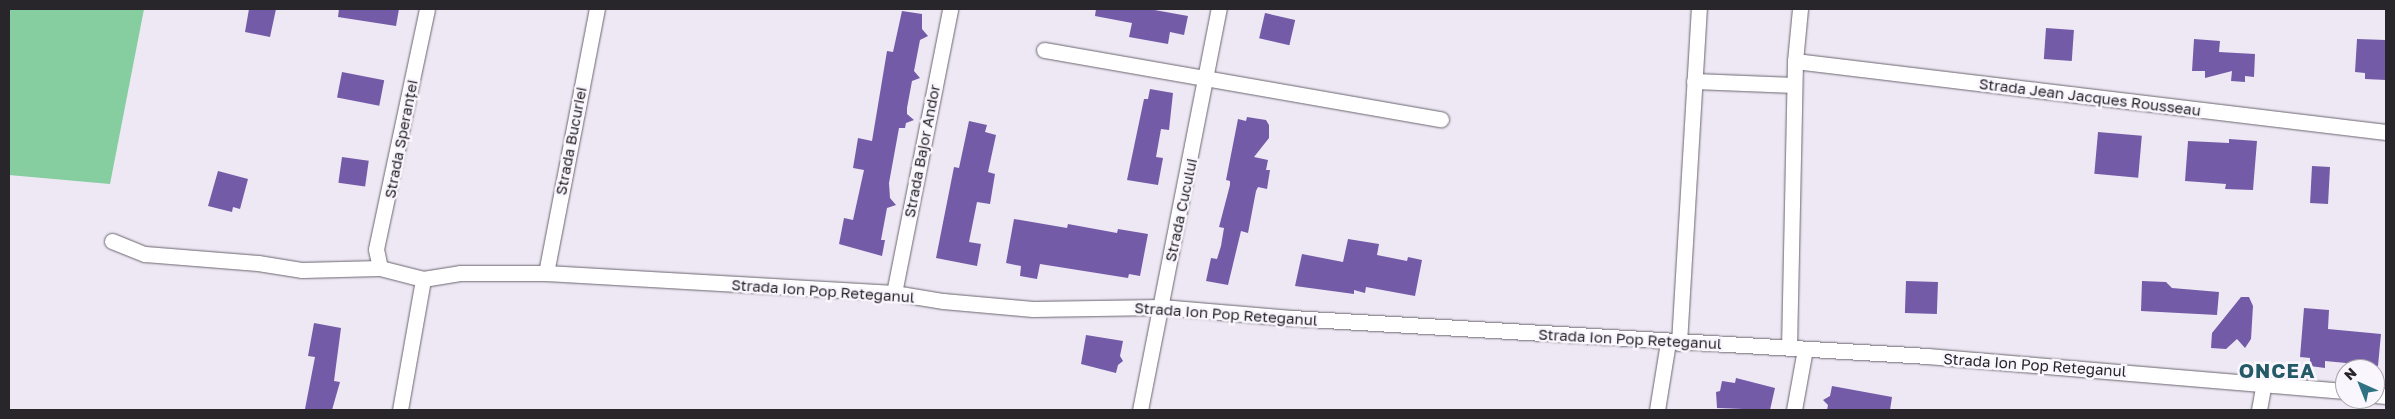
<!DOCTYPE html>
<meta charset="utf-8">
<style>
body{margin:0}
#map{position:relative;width:2395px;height:419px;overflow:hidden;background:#eee8f4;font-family:"Golos Text",sans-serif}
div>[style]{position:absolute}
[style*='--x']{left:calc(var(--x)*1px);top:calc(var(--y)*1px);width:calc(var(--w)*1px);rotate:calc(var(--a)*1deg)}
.green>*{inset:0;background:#86cda0}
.building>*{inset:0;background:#735ba8;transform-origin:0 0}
.roads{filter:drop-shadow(0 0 1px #6b6570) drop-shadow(0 0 1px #6b6570)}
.minor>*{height:15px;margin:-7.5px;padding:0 7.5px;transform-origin:7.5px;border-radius:7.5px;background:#fff}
span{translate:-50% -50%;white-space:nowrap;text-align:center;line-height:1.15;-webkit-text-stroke:5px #faf6fe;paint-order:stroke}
.street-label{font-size:15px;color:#28262b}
.district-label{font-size:20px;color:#245967;font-weight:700;letter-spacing:1px}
.frame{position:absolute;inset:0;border:10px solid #28262b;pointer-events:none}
.north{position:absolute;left:2335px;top:359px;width:50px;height:50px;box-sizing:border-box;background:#faf6fe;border:1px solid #a6a3aa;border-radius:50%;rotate:316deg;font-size:14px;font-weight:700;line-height:20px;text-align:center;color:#28262b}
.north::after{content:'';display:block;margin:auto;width:18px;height:22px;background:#2f7283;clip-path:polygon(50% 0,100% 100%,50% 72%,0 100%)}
</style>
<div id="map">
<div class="green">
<div style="clip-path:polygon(9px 9px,144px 9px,110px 184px,9px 175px)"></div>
</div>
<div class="building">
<div style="clip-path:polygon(249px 9px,276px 9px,270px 37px,245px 32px)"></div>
<div style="clip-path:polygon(339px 9px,399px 9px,396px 26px,338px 17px)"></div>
<div style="clip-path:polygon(1096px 9px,1149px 9px,1188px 16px,1184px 35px,1170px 32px,1168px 44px,1129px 37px,1132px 23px,1095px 16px)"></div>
<div style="clip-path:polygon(902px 11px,922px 14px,922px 29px,928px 36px,920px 40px,914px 71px,920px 78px,912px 81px,907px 108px,907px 114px,914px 120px,906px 123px,905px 128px,899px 128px,889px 183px,890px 198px,896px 205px,887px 208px,881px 240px,885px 240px,882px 256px,839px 244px,844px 218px,853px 220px,864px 170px,853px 168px,858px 138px,872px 141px,887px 51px,893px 52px)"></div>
<div style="left:1265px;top:13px;width:31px;height:26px;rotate:13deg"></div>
<div style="left:2046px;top:28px;width:28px;height:31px;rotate:4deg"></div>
<div style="clip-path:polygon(2194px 39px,2220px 41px,2219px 52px,2255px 54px,2254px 77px,2245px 76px,2245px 82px,2231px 81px,2232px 71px,2205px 78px,2205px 71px,2192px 71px)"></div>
<div style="clip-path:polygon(2357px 39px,2386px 40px,2386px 80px,2365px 79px,2365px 73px,2355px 72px)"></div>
<div style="left:342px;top:72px;width:43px;height:26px;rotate:11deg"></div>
<div style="clip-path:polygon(1150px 89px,1173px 93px,1169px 130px,1161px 129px,1156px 157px,1163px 158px,1158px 185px,1127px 180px,1144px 99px,1148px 99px)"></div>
<div style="clip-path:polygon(1247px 117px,1266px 120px,1269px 125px,1269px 138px,1254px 157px,1268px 160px,1266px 170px,1270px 170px,1267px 189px,1258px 187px,1256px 191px,1248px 233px,1241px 231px,1228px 285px,1206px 281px,1211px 258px,1217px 259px,1221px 246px,1224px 228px,1219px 227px,1230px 185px,1230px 181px,1226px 180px,1238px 119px,1246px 121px)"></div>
<div style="clip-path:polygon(969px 121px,987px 125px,985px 132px,996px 135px,988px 172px,995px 174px,990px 204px,977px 202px,969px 242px,981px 244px,977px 266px,936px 258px,954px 167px,959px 168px)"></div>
<div style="left:2098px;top:132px;width:44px;height:42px;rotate:5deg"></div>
<div style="clip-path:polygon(2229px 139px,2257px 141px,2253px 190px,2225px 189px,2226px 184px,2185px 181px,2188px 141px,2229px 143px)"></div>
<div style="left:342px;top:157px;width:27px;height:26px;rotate:8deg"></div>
<div style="left:2312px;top:166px;width:18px;height:37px;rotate:3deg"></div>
<div style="clip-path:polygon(218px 171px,248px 179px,240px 209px,233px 207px,232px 212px,208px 206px)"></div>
<div style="clip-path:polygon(1014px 219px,1067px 228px,1068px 224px,1117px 233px,1118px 229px,1148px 234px,1140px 276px,1129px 274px,1128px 278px,1040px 264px,1037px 279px,1020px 276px,1021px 266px,1006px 263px)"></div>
<div style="clip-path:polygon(1348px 239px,1379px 244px,1377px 255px,1407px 261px,1408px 257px,1422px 260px,1415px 296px,1366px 287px,1365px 293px,1354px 290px,1354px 294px,1295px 286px,1302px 254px,1343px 262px)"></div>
<div style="left:1906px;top:281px;width:32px;height:32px;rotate:2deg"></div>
<div style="clip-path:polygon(2142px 281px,2166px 282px,2172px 288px,2219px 292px,2217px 315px,2141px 311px)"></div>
<div style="clip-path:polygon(2241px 297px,2249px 297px,2253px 306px,2251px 339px,2245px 348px,2237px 339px,2226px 349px,2211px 348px,2212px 333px)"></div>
<div style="clip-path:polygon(2304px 308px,2329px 310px,2328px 329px,2381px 334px,2378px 366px,2325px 361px,2325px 368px,2310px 366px,2310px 358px,2300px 357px)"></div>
<div style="clip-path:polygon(314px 323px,341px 328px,334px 381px,340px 382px,332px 410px,305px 409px,315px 357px,308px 356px)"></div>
<div style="clip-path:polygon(1086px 335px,1123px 341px,1120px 356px,1123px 361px,1118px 365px,1116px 373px,1081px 364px)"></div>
<div style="clip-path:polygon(1736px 378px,1775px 388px,1770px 410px,1717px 408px,1716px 392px,1720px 391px,1722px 381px,1735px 383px)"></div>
<div style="clip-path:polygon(1832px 386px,1892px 397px,1890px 410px,1827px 410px,1828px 405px,1823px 400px,1830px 396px)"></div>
</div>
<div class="roads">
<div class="minor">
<div style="--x:1044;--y:50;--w:403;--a:9.9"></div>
<div style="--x:1795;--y:61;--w:595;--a:6.85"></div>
<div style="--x:1694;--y:81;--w:100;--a:2.3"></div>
<div style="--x:112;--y:241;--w:35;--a:22"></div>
<div style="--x:145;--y:254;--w:113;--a:4.6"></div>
<div style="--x:258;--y:263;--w:45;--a:9"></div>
<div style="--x:302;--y:270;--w:78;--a:-1.5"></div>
<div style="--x:380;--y:268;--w:44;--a:14.3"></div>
<div style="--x:423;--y:279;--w:37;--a:-9"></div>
<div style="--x:460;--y:273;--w:86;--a:0"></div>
<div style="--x:546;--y:273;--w:349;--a:3.3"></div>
<div style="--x:894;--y:293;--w:50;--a:9.3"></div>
<div style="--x:943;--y:301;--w:90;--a:5.1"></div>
<div style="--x:1033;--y:309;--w:128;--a:-0.9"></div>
<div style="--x:1161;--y:307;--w:131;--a:4.8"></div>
<div style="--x:1292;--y:318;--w:636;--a:3.42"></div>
<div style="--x:1927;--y:356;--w:419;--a:4.8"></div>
<div style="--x:380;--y:268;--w:19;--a:-102"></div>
<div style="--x:376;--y:249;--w:245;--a:-78"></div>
<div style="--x:546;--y:273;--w:269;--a:-79.1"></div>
<div style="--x:894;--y:293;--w:289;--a:-78.8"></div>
<div style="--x:1679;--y:343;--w:335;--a:-86.6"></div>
<div style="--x:1789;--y:348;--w:287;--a:-88.8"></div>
<div style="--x:1795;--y:61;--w:52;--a:-84.5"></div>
<div style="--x:2375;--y:395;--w:11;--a:5"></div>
<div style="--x:400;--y:410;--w:133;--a:-80"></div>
<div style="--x:1140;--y:410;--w:409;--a:-78.9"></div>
<div style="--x:1657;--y:410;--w:69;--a:-80.8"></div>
<div style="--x:1794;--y:410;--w:62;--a:-79.8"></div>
<div style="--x:2259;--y:410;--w:27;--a:-80"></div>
</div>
</div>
<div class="street-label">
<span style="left:2090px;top:97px;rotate:7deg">Strada Jean Jacques Rousseau</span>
<span style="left:401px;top:139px;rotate:-79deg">Strada Speranței</span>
<span style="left:571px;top:141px;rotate:-79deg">Strada Bucuriei</span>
<span style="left:922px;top:151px;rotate:-79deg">Strada Bajor Andor</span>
<span style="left:1181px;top:210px;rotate:-78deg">Strada Cucului</span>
<span style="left:823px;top:291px;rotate:4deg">Strada Ion Pop Reteganul</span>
<span style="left:1226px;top:314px;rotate:4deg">Strada Ion Pop Reteganul</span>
<span style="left:1630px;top:339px;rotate:3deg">Strada Ion Pop Reteganul</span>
<span style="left:2035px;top:365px;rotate:4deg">Strada Ion Pop Reteganul</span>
</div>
<div class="district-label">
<span style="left:2277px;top:370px">ONCEA</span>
</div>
<div class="frame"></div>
<div class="north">N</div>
</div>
